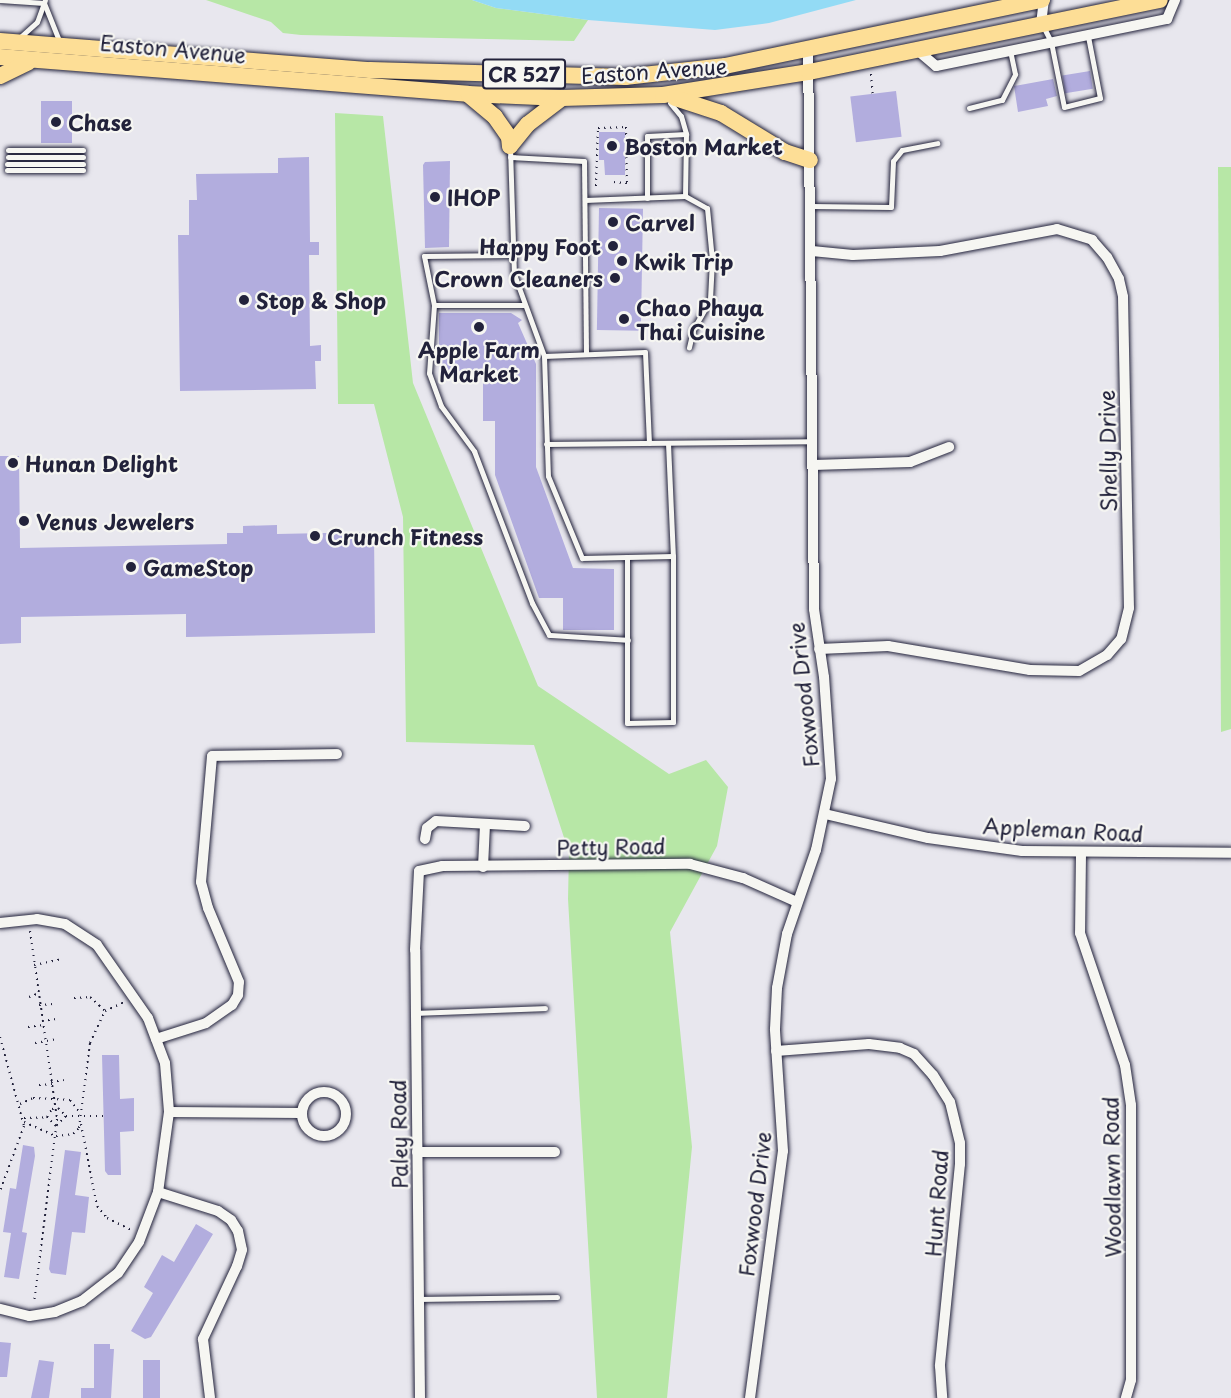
<!DOCTYPE html>
<style>
body{margin:0}
#map{position:relative;width:1231px;height:1398px;overflow:hidden;background:#e8e7ee;font-family:"Playpen Sans",sans-serif}
div>[style]{position:absolute}
[style*='--x']{left:calc(var(--x)*1px);top:calc(var(--y)*1px);width:calc(var(--w)*1px);rotate:calc(var(--a)*1deg)}
.green>*{inset:0;background:#b7e7a6}
.water>*{inset:0;background:#93dbf5}
.building>*{inset:0;background:#b2adde;transform-origin:0 0}
.path>*{height:2px;margin-top:-1px;transform-origin:0;background:repeating-linear-gradient(90deg,#22223b 0 1.5px,transparent 0 6px)}
.roads{filter:drop-shadow(0 0 2px #22223b) drop-shadow(0 0 2px #22223b)}
.lane>*{height:5px;margin:-2.5px;padding:0 2.5px;transform-origin:2.5px;border-radius:2.5px;background:#f6f6f2}
.street>*{height:10px;margin:-5px;padding:0 5px;transform-origin:5px;border-radius:5px;background:#f6f6f2}
.street>.ring{margin:-5px;padding:0;box-sizing:content-box;background:none;border:10px solid #f6f6f2;border-radius:50%}
.primary>*{height:16px;margin:-8px;padding:0 8px;transform-origin:8px;border-radius:8px;background:#fdde96}
.dots>*{width:16px;height:16px;translate:-50% -50%;box-sizing:border-box;border:3px solid #f6f6f2;border-radius:50%}
span{translate:-50% -50%;white-space:nowrap;text-align:center;line-height:1.15;-webkit-text-stroke:4.5px #f6f6f2;paint-order:stroke}
.shield-label span{padding:2px 4px;background:#f6f6f2;border:2px solid;border-radius:4px;-webkit-text-stroke-width:0}
.shield-label{font-size:20px;color:#22223b;font-weight:700}
.street-label{font-size:21px;color:#22223b}
.poi-label{font-size:21px;color:#22223b;font-weight:700}
.left{translate:0 -50%;text-align:left}
.right{translate:-100% -50%;text-align:right}
</style>
<div id="map">
<div class="green">
<div style="clip-path:polygon(206px 0,472px 0,496px 8px,588px 20px,574px 41px,301px 35px,283px 33px,271px 22px)"></div>
<div style="clip-path:polygon(335px 113px,383px 116px,413px 383px,538px 686px,669px 774px,706px 760px,728px 787px,717px 846px,670px 932px,692px 1147px,667px 1398px,597px 1398px,568px 899px,569px 853px,534px 745px,406px 742px,403px 517px,374px 404px,338px 404px)"></div>
<div style="clip-path:polygon(1218px 167px,1231px 167px,1231px 729px,1221px 732px)"></div>
</div>
<div class="water">
<div style="clip-path:polygon(472px 0,856px 0,769px 23px,715px 30px,588px 20px,496px 8px)"></div>
</div>
<div class="building">
<div style="left:1090px;top:71px;width:18px;height:28px;rotate:81deg"></div>
<div style="clip-path:polygon(1053px 79px,1057px 96px,1046px 99px,1048px 106px,1018px 112px,1014px 86px)"></div>
<div style="left:896px;top:91px;width:46px;height:46px;rotate:83deg"></div>
<div style="left:41px;top:101px;width:31px;height:42px"></div>
<div style="clip-path:polygon(599px 132px,625px 132px,625px 175px,605px 175px,604px 160px,599px 160px)"></div>
<div style="clip-path:polygon(309px 157px,310px 242px,319px 242px,319px 255px,309px 255px,310px 346px,321px 345px,321px 361px,315px 361px,316px 389px,180px 391px,178px 235px,189px 235px,189px 200px,197px 200px,196px 174px,278px 173px,278px 158px)"></div>
<div style="clip-path:polygon(450px 161px,449px 247px,425px 248px,423px 165px,425px 162px)"></div>
<div style="left:599px;top:208px;width:44px;height:122px;rotate:1deg"></div>
<div style="clip-path:polygon(439px 313px,511px 313px,522px 320px,518px 323px,536px 364px,536px 467px,573px 568px,614px 569px,614px 630px,563px 630px,563px 598px,539px 598px,495px 475px,495px 421px,483px 421px,483px 374px,439px 374px)"></div>
<div style="clip-path:polygon(0 456px,19px 456px,20px 548px,227px 544px,227px 533px,243px 533px,243px 526px,277px 525px,277px 534px,374px 532px,375px 633px,186px 637px,186px 614px,21px 617px,21px 643px,0 644px)"></div>
<div style="clip-path:polygon(102px 1055px,119px 1055px,120px 1099px,134px 1098px,134px 1131px,120px 1132px,121px 1175px,108px 1175px,105px 1171px)"></div>
<div style="clip-path:polygon(23px 1145px,34px 1147px,35px 1156px,22px 1232px,27px 1233px,19px 1279px,4px 1277px,11px 1233px,3px 1232px,10px 1188px,16px 1189px)"></div>
<div style="clip-path:polygon(65px 1150px,81px 1152px,75px 1195px,89px 1197px,85px 1233px,72px 1232px,66px 1275px,51px 1273px,49px 1269px)"></div>
<div style="clip-path:polygon(196px 1224px,213px 1234px,151px 1337px,145px 1339px,131px 1331px,153px 1293px,144px 1287px,162px 1255px,174px 1262px)"></div>
<div style="clip-path:polygon(0 1342px,11px 1343px,7px 1377px,0 1377px)"></div>
<div style="clip-path:polygon(94px 1344px,110px 1344px,110px 1349px,114px 1349px,111px 1398px,81px 1398px,81px 1388px,94px 1388px)"></div>
<div style="clip-path:polygon(39px 1360px,54px 1362px,49px 1398px,31px 1398px)"></div>
<div style="left:143px;top:1360px;width:17px;height:38px"></div>
</div>
<div class="path">
<div style="--x:871;--y:74;--w:21;--a:85"></div>
<div style="--x:596;--y:186;--w:58;--a:-88"></div>
<div style="--x:598;--y:128;--w:28;--a:-2"></div>
<div style="--x:626;--y:127;--w:56;--a:89"></div>
<div style="--x:627;--y:183;--w:14;--a:-176"></div>
<div style="--x:30;--y:931;--w:190;--a:81.8"></div>
<div style="--x:57;--y:1119;--w:185;--a:97.1"></div>
<div style="--x:34;--y:965;--w:29;--a:-12"></div>
<div style="--x:29;--y:997;--w:9;--a:-21"></div>
<div style="--x:74;--y:998;--w:16;--a:-4"></div>
<div style="--x:90;--y:997;--w:21;--a:43"></div>
<div style="--x:39;--y:1005;--w:14;--a:-4"></div>
<div style="--x:42;--y:1021;--w:14;--a:-8"></div>
<div style="--x:28;--y:1027;--w:15;--a:-8"></div>
<div style="--x:0;--y:1037;--w:92;--a:74.9"></div>
<div style="--x:24;--y:1126;--w:69;--a:110.3"></div>
<div style="--x:35;--y:1043;--w:23;--a:-10"></div>
<div style="--x:51;--y:1082;--w:13;--a:-9"></div>
<div style="--x:39;--y:1085;--w:13;--a:-4"></div>
<div style="--x:20;--y:1104;--w:14;--a:-25"></div>
<div style="--x:33;--y:1098;--w:37;--a:3"></div>
<div style="--x:70;--y:1100;--w:16;--a:52"></div>
<div style="--x:66;--y:1116;--w:39;--a:0"></div>
<div style="--x:24;--y:1118;--w:23;--a:-2"></div>
<div style="--x:47;--y:1117;--w:9;--a:-58"></div>
<div style="--x:52;--y:1109;--w:6;--a:-9"></div>
<div style="--x:58;--y:1108;--w:11;--a:45"></div>
<div style="--x:66;--y:1116;--w:14;--a:135"></div>
<div style="--x:56;--y:1126;--w:13;--a:-135"></div>
<div style="--x:24;--y:1122;--w:35;--a:24"></div>
<div style="--x:56;--y:1136;--w:17;--a:-7"></div>
<div style="--x:73;--y:1134;--w:8;--a:-45"></div>
<div style="--x:79;--y:1128;--w:86;--a:-82.6"></div>
<div style="--x:90;--y:1043;--w:35;--a:-65"></div>
<div style="--x:105;--y:1011;--w:21;--a:-25"></div>
<div style="--x:81;--y:1124;--w:84;--a:79"></div>
<div style="--x:97;--y:1206;--w:16;--a:50"></div>
<div style="--x:107;--y:1218;--w:28;--a:26"></div>
</div>
<div class="roads">
<div class="lane">
<div style="--x:0;--y:0;--w:44;--a:3.9"></div>
<div style="--x:44;--y:3;--w:43;--a:68.2"></div>
<div style="--x:1044;--y:28;--w:16;--a:63"></div>
<div style="--x:1051;--y:42;--w:66;--a:78.7"></div>
<div style="--x:1064;--y:107;--w:37;--a:-14"></div>
<div style="--x:1100;--y:98;--w:63;--a:-101"></div>
<div style="--x:18;--y:39;--w:25;--a:-42"></div>
<div style="--x:37;--y:22;--w:23;--a:-70"></div>
<div style="--x:670;--y:103;--w:17;--a:50"></div>
<div style="--x:681;--y:116;--w:19;--a:74"></div>
<div style="--x:686;--y:134;--w:62;--a:90.9"></div>
<div style="--x:969;--y:108;--w:34;--a:-14"></div>
<div style="--x:1002;--y:100;--w:29;--a:-63"></div>
<div style="--x:1015;--y:74;--w:24;--a:-102"></div>
<div style="--x:510;--y:148;--w:126;--a:88.2"></div>
<div style="--x:514;--y:274;--w:87;--a:69.9"></div>
<div style="--x:544;--y:356;--w:120;--a:88.1"></div>
<div style="--x:548;--y:476;--w:89;--a:67.5"></div>
<div style="--x:582;--y:558;--w:45;--a:-1.3"></div>
<div style="--x:627;--y:557;--w:46;--a:-1.2"></div>
<div style="--x:673;--y:556;--w:166;--a:90"></div>
<div style="--x:673;--y:722;--w:46;--a:178.8"></div>
<div style="--x:627;--y:723;--w:166;--a:-90"></div>
<div style="--x:8;--y:150;--w:75;--a:0"></div>
<div style="--x:8;--y:157;--w:75;--a:0"></div>
<div style="--x:510;--y:157;--w:74;--a:3.1"></div>
<div style="--x:584;--y:161;--w:193;--a:89.4"></div>
<div style="--x:7;--y:164;--w:76;--a:0"></div>
<div style="--x:7;--y:170;--w:76;--a:0"></div>
<div style="--x:647;--y:198;--w:62;--a:-90"></div>
<div style="--x:647;--y:136;--w:39;--a:-3"></div>
<div style="--x:585;--y:200;--w:100;--a:-2.3"></div>
<div style="--x:685;--y:196;--w:25;--a:29"></div>
<div style="--x:707;--y:208;--w:52;--a:84.5"></div>
<div style="--x:712;--y:260;--w:40;--a:92.9"></div>
<div style="--x:710;--y:300;--w:34;--a:120"></div>
<div style="--x:693;--y:330;--w:18;--a:103"></div>
<div style="--x:811;--y:206;--w:80;--a:0.7"></div>
<div style="--x:891;--y:207;--w:46;--a:-87.5"></div>
<div style="--x:893;--y:161;--w:14;--a:-51"></div>
<div style="--x:902;--y:150;--w:36;--a:-11"></div>
<div style="--x:512;--y:255;--w:88;--a:179.3"></div>
<div style="--x:424;--y:256;--w:50;--a:78.5"></div>
<div style="--x:434;--y:305;--w:68;--a:94.2"></div>
<div style="--x:429;--y:373;--w:35;--a:70"></div>
<div style="--x:441;--y:406;--w:56;--a:53.7"></div>
<div style="--x:474;--y:451;--w:163;--a:69.1"></div>
<div style="--x:532;--y:603;--w:36;--a:62"></div>
<div style="--x:549;--y:635;--w:79;--a:3.6"></div>
<div style="--x:434;--y:305;--w:89;--a:0"></div>
<div style="--x:544;--y:356;--w:101;--a:-2.3"></div>
<div style="--x:645;--y:352;--w:91;--a:87.5"></div>
<div style="--x:668;--y:443;--w:113;--a:87.5"></div>
<div style="--x:546;--y:444;--w:266;--a:-0.6"></div>
<div style="--x:416;--y:1013;--w:129;--a:-2.2"></div>
<div style="--x:419;--y:1299;--w:138;--a:-0.8"></div>
</div>
<div class="street">
<div style="--x:1041;--y:24;--w:24;--a:-83"></div>
<div style="--x:917;--y:50;--w:25;--a:40"></div>
<div style="--x:936;--y:66;--w:236;--a:-11.5"></div>
<div style="--x:1167;--y:19;--w:21;--a:-67"></div>
<div style="--x:812;--y:251;--w:41;--a:5.6"></div>
<div style="--x:853;--y:255;--w:87;--a:-2.6"></div>
<div style="--x:940;--y:251;--w:119;--a:-10.6"></div>
<div style="--x:1057;--y:229;--w:37;--a:17"></div>
<div style="--x:1092;--y:240;--w:23;--a:49"></div>
<div style="--x:1107;--y:257;--w:25;--a:61"></div>
<div style="--x:1119;--y:279;--w:18;--a:77"></div>
<div style="--x:1123;--y:297;--w:311;--a:88.9"></div>
<div style="--x:1129;--y:608;--w:32;--a:104"></div>
<div style="--x:1121;--y:639;--w:21;--a:131"></div>
<div style="--x:1107;--y:655;--w:32;--a:150"></div>
<div style="--x:1079;--y:671;--w:49;--a:-178.8"></div>
<div style="--x:1030;--y:670;--w:144;--a:-170.4"></div>
<div style="--x:888;--y:646;--w:69;--a:177.5"></div>
<div style="--x:813;--y:465;--w:97;--a:-1.8"></div>
<div style="--x:910;--y:462;--w:42;--a:-21"></div>
<div style="--x:825;--y:814;--w:106;--a:13.1"></div>
<div style="--x:928;--y:838;--w:95;--a:7.9"></div>
<div style="--x:1022;--y:851;--w:209;--a:0.5"></div>
<div style="--x:425;--y:839;--w:11;--a:-80"></div>
<div style="--x:427;--y:828;--w:11;--a:-38"></div>
<div style="--x:436;--y:821;--w:89;--a:3.2"></div>
<div style="--x:1081;--y:854;--w:79;--a:90.7"></div>
<div style="--x:1080;--y:933;--w:139;--a:71.2"></div>
<div style="--x:1125;--y:1065;--w:40;--a:81.5"></div>
<div style="--x:1131;--y:1105;--w:275;--a:90"></div>
<div style="--x:1131;--y:1380;--w:19;--a:106"></div>
<div style="--x:483;--y:867;--w:43;--a:-87.3"></div>
<div style="--x:0;--y:923;--w:37;--a:-6"></div>
<div style="--x:37;--y:919;--w:28;--a:10"></div>
<div style="--x:65;--y:924;--w:38;--a:33"></div>
<div style="--x:97;--y:945;--w:89;--a:55.1"></div>
<div style="--x:148;--y:1018;--w:48;--a:69.3"></div>
<div style="--x:165;--y:1063;--w:49;--a:85.3"></div>
<div style="--x:169;--y:1112;--w:81;--a:97.8"></div>
<div style="--x:158;--y:1192;--w:53;--a:110.8"></div>
<div style="--x:139;--y:1242;--w:37;--a:124"></div>
<div style="--x:118;--y:1273;--w:46;--a:142.1"></div>
<div style="--x:82;--y:1301;--w:29;--a:158"></div>
<div style="--x:55;--y:1312;--w:26;--a:171"></div>
<div style="--x:29;--y:1316;--w:30;--a:-166"></div>
<div style="--x:156;--y:1039;--w:52;--a:-17.7"></div>
<div style="--x:206;--y:1023;--w:32;--a:-35"></div>
<div style="--x:232;--y:1005;--w:12;--a:-59"></div>
<div style="--x:238;--y:995;--w:13;--a:-86"></div>
<div style="--x:239;--y:982;--w:80;--a:-112.7"></div>
<div style="--x:208;--y:908;--w:27;--a:-105"></div>
<div style="--x:201;--y:882;--w:126;--a:-85"></div>
<div style="--x:212;--y:756;--w:125;--a:-0.9"></div>
<div style="--x:776;--y:1051;--w:93;--a:-4.3"></div>
<div style="--x:869;--y:1044;--w:31;--a:7"></div>
<div style="--x:900;--y:1048;--w:15;--a:23"></div>
<div style="--x:914;--y:1054;--w:28;--a:48"></div>
<div style="--x:933;--y:1075;--w:32;--a:58"></div>
<div style="--x:950;--y:1102;--w:42;--a:76.3"></div>
<div style="--x:960;--y:1143;--w:21;--a:90"></div>
<div style="--x:960;--y:1164;--w:203;--a:95.7"></div>
<div style="--x:940;--y:1366;--w:32;--a:86"></div>
<div class="ring" style="left:302px;top:1092px;width:34px;height:34px"></div>
<div style="--x:169;--y:1112;--w:132;--a:0.4"></div>
<div style="--x:417;--y:1152;--w:138;--a:0"></div>
<div style="--x:158;--y:1192;--w:63;--a:17.6"></div>
<div style="--x:218;--y:1211;--w:16;--a:35"></div>
<div style="--x:231;--y:1220;--w:13;--a:58"></div>
<div style="--x:238;--y:1231;--w:19;--a:78"></div>
<div style="--x:242;--y:1250;--w:17;--a:107"></div>
<div style="--x:237;--y:1266;--w:81;--a:115"></div>
<div style="--x:203;--y:1339;--w:59;--a:83.2"></div>
<div style="--x:420;--y:1398;--w:448;--a:-90.6"></div>
<div style="--x:415;--y:950;--w:79;--a:-87.1"></div>
<div style="--x:419;--y:871;--w:24;--a:-12"></div>
<div style="--x:442;--y:866;--w:248;--a:-0.5"></div>
<div style="--x:690;--y:864;--w:55;--a:14.8"></div>
<div style="--x:743;--y:878;--w:59;--a:24"></div>
<div style="--x:750;--y:1398;--w:249;--a:-82.4"></div>
<div style="--x:783;--y:1151;--w:122;--a:-93.8"></div>
<div style="--x:775;--y:1029;--w:41;--a:-87.2"></div>
<div style="--x:777;--y:988;--w:55;--a:-79.5"></div>
<div style="--x:787;--y:934;--w:89;--a:-71"></div>
<div style="--x:816;--y:850;--w:73;--a:-78.1"></div>
<div style="--x:831;--y:779;--w:102;--a:-93.9"></div>
<div style="--x:824;--y:677;--w:69;--a:-98.4"></div>
<div style="--x:814;--y:609;--w:559;--a:-90.61"></div>
</div>
<div class="primary">
<div style="--x:0;--y:41;--w:371;--a:4.5"></div>
<div style="--x:370;--y:70;--w:255;--a:1.6"></div>
<div style="--x:625;--y:77;--w:101;--a:-6.3"></div>
<div style="--x:725;--y:66;--w:324;--a:-11.8"></div>
<div style="--x:0;--y:57;--w:469;--a:4.5"></div>
<div style="--x:468;--y:94;--w:94;--a:2.4"></div>
<div style="--x:562;--y:98;--w:101;--a:-1.7"></div>
<div style="--x:663;--y:95;--w:148;--a:-9"></div>
<div style="--x:809;--y:72;--w:358;--a:-11.6"></div>
<div style="--x:0;--y:76;--w:32;--a:-26"></div>
<div style="--x:469;--y:95;--w:34;--a:40"></div>
<div style="--x:495;--y:117;--w:24;--a:55"></div>
<div style="--x:509;--y:137;--w:9;--a:84"></div>
<div style="--x:675;--y:98;--w:48;--a:18.1"></div>
<div style="--x:721;--y:113;--w:75;--a:31.4"></div>
<div style="--x:785;--y:152;--w:26;--a:18"></div>
<div style="--x:510;--y:146;--w:28;--a:-51"></div>
<div style="--x:528;--y:124;--w:43;--a:-37.4"></div>
</div>
</div>
<div class="dots">
<div style="left:56px;top:122px;background:#22223b"></div>
<div style="left:612px;top:146px;background:#22223b"></div>
<div style="left:435px;top:197px;background:#22223b"></div>
<div style="left:613px;top:222px;background:#22223b"></div>
<div style="left:613px;top:246px;background:#22223b"></div>
<div style="left:622px;top:261px;background:#22223b"></div>
<div style="left:615px;top:278px;background:#22223b"></div>
<div style="left:244px;top:300px;background:#22223b"></div>
<div style="left:624px;top:319px;background:#22223b"></div>
<div style="left:479px;top:327px;background:#22223b"></div>
<div style="left:13px;top:463px;background:#22223b"></div>
<div style="left:24px;top:521px;background:#22223b"></div>
<div style="left:315px;top:536px;background:#22223b"></div>
<div style="left:131px;top:567px;background:#22223b"></div>
</div>
<div class="shield-label">
<span style="left:524px;top:74px">CR 527</span>
</div>
<div class="street-label">
<span style="left:173px;top:48px;rotate:5deg">Easton Avenue</span>
<span style="left:654px;top:70px;rotate:-4deg">Easton Avenue</span>
<span style="left:1107px;top:451px;rotate:-91deg">Shelly Drive</span>
<span style="left:803px;top:695px;rotate:-96deg">Foxwood Drive</span>
<span style="left:1063px;top:829px;rotate:3deg">Appleman Road</span>
<span style="left:611px;top:846px;rotate:-1deg">Petty Road</span>
<span style="left:398px;top:1134px;rotate:-91deg">Paley Road</span>
<span style="left:1111px;top:1177px;rotate:-91deg">Woodlawn Road</span>
<span style="left:936px;top:1203px;rotate:-86deg">Hunt Road</span>
<span style="left:754px;top:1204px;rotate:-83deg">Foxwood Drive</span>
</div>
<div class="poi-label">
<span class="left" style="left:68px;top:122px">Chase</span>
<span class="left" style="left:624px;top:146px">Boston Market</span>
<span class="left" style="left:447px;top:197px">IHOP</span>
<span class="left" style="left:625px;top:222px">Carvel</span>
<span class="right" style="left:601px;top:246px">Happy Foot</span>
<span class="left" style="left:634px;top:261px">Kwik Trip</span>
<span class="right" style="left:603px;top:278px">Crown Cleaners</span>
<span class="left" style="left:256px;top:300px">Stop &amp; Shop</span>
<span class="left" style="left:636px;top:319px">Chao Phaya<br>Thai Cuisine</span>
<span style="left:479px;top:361px">Apple Farm<br>Market</span>
<span class="left" style="left:25px;top:463px">Hunan Delight</span>
<span class="left" style="left:36px;top:521px">Venus Jewelers</span>
<span class="left" style="left:327px;top:536px">Crunch Fitness</span>
<span class="left" style="left:143px;top:567px">GameStop</span>
</div>
</div>
